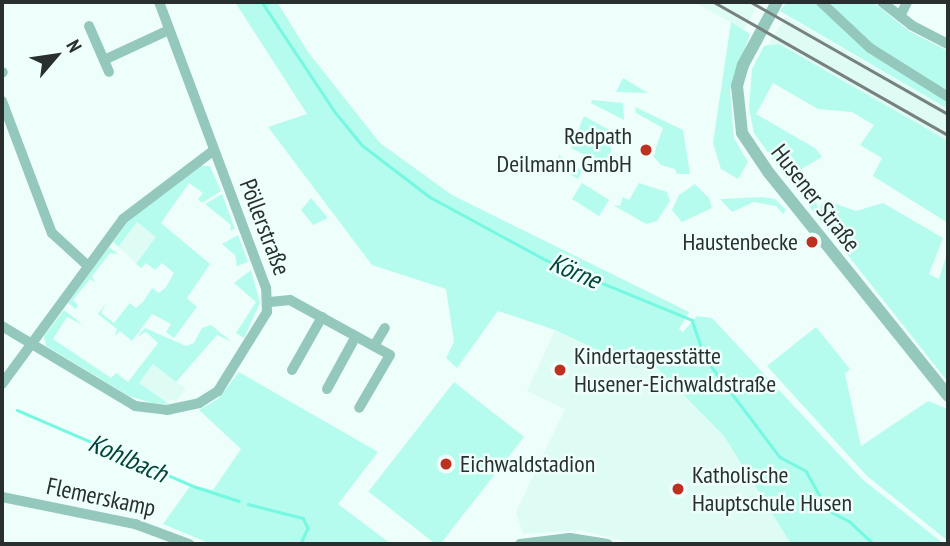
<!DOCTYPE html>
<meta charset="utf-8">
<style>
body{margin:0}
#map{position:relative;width:950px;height:546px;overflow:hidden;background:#eefefb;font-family:"PT Sans Narrow",sans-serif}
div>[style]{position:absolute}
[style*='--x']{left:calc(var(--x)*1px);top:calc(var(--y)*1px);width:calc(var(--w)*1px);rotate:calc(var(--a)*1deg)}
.built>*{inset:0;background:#defbf4}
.green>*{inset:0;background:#b6fcee;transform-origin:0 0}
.stream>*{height:2.5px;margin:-1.25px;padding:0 1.25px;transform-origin:1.25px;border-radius:1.25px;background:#74f8e1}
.minor>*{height:10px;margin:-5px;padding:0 5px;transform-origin:5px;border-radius:5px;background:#95c8bd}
.tertiary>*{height:12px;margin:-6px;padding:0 6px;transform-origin:6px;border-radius:6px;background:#95c8bd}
.rail>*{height:2.5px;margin:-1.25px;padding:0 1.25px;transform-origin:1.25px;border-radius:1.25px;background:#77817f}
.dots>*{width:19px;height:19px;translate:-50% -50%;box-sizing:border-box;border:4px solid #eefefb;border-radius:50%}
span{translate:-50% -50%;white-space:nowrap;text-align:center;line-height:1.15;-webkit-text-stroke:5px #eefefb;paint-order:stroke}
.poi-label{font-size:24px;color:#282f2e}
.right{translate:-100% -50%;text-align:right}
.left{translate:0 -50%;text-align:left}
.street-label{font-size:24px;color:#282f2e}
.water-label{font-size:26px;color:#05443c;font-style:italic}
.frame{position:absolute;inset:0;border:4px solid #282f2e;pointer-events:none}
.north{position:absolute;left:21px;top:21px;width:70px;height:70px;-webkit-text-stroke:5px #eefefb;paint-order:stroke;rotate:61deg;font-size:19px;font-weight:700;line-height:28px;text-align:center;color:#282f2e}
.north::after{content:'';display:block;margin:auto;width:24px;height:32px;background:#282f2e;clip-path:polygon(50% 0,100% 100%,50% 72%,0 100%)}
</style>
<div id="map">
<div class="built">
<div style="clip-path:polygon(694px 2px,759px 2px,744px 30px)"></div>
<div style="clip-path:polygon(786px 17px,948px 110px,948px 141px,779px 44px,767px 46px)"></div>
<div style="clip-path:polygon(137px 222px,157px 237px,136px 264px,119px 246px)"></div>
<div style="clip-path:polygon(555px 330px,636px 368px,649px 361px,724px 436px,791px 544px,634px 544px,581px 530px,523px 534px,516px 512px,565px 409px,527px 391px)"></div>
<div style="clip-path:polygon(153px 364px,186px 389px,178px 399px,162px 402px,138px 383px)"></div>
</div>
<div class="green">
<div style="clip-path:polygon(235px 2px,277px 2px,308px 52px,380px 143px,452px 195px,689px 312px,679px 329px,683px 332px,697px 316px,712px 318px,862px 479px,944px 544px,791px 544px,724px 436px,650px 361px,636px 368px,555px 330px,498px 311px,457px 368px,446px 358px,454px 342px,446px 289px,372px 265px,268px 127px,307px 114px)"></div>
<div style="clip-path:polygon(787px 2px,816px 2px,862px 46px,948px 101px,948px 109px,780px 11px)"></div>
<div style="clip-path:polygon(827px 2px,873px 2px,909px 31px,948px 51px,948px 93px,868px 43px)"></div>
<div style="clip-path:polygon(731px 22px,750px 34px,730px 90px,734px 138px,748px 162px,738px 179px,721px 169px,713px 143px)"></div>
<div style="clip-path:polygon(779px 44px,948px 141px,948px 223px,873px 176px,882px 158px,860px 145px,874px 125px,852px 112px,818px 109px,773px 83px,756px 114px,815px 148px,822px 157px,786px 178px,754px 133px,749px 108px,752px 69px,764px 46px)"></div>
<div style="clip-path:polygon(623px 78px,648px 93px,616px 92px)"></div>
<div style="clip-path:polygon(592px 100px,623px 103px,624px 120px,591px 103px)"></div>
<div style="clip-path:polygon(635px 107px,683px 130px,690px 174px,677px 174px,675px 169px,661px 165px,653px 156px,663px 128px,636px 113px)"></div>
<div style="clip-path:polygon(584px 116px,622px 137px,619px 144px,611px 144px,611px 155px,600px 163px,571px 148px)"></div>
<div style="clip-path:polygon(559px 155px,582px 171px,578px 179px,556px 167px)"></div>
<div style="clip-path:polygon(198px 166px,210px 166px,221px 191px,202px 203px,198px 199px,203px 193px,189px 183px,161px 223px,210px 264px,187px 298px,197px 307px,174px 338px,166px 332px,171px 324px,152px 314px,132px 341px,120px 331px,115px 336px,117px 329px,98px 314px,106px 303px,101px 313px,114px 323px,130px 303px,136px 308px,143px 302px,152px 288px,159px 293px,166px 287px,174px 273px,162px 263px,155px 270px,146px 263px,141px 268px,136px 264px,156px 237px,137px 222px,119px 246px,124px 251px,113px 242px,131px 217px)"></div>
<div style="left:582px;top:183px;width:32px;height:19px;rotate:32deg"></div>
<div style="clip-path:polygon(639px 183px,667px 192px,670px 201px,657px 221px,646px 224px,613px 205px,620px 206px,623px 197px,629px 200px)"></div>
<div style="clip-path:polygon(797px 183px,815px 198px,818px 209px,825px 200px,856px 211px,883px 203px,943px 238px,929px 274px,939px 279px,948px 250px,948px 382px,793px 186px)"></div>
<div style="clip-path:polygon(695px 184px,709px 198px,712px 208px,682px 222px,672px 210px,679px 195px)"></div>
<div style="clip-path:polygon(222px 194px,235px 229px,230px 230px,231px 225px,205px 204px)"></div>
<div style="clip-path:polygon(763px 197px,775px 199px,786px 210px,783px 214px,776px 206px,754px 202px,732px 212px,720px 199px)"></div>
<div style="clip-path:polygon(311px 198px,328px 218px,313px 225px,301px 210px)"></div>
<div style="clip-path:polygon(238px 235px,248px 262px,237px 266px,235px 255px,222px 244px)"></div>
<div style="clip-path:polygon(109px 247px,118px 254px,110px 253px,92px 276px,95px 283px,90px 279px,73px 300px,78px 305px,76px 309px,68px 303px)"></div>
<div style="clip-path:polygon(251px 270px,260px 303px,244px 338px,236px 333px,256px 302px,234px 283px)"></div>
<div style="clip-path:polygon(64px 310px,83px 325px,67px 317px,53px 339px,111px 378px,116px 373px,128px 382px,158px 343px,146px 332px,137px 337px,145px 328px,186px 346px,194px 343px,202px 328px,211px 325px,232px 342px,217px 335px,176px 382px,153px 364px,139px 383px,169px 404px,152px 403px,129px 396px,46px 346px,44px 336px)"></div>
<div style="clip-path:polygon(816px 327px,850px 369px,845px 374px,861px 446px,928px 401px,948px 409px,948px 541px,867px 476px,767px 366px)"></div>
<div style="clip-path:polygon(239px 372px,378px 452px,338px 504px,391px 544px,211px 544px,163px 524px,191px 485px,213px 490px,241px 449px,199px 410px,218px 399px)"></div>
<div style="left:454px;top:382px;width:89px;height:139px;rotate:38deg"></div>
</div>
<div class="stream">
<div style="--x:262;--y:2;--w:132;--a:56.4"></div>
<div style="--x:335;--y:112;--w:43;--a:50.7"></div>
<div style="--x:362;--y:145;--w:86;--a:37.4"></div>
<div style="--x:430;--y:197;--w:132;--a:28.5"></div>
<div style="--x:546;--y:260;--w:158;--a:22.3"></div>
<div style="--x:692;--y:320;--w:40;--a:71.1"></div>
<div style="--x:705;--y:358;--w:124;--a:52.9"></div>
<div style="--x:780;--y:457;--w:30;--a:28"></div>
<div style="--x:806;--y:471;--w:45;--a:60.6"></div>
<div style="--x:828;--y:510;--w:24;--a:28"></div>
<div style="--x:849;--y:521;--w:34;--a:43"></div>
<div style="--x:17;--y:410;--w:195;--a:23.3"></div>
<div style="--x:196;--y:487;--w:45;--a:18"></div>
<div style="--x:248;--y:504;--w:57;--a:14.3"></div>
<div style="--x:303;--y:518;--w:11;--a:63"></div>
<div style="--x:308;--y:528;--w:17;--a:114"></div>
<div style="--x:869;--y:544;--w:1;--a:0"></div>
</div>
<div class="minor">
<div style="--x:821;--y:2;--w:67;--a:43.2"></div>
<div style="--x:870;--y:48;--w:92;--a:32.1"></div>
<div style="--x:882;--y:2;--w:37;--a:38"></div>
<div style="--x:911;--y:25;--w:42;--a:27.2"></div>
<div style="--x:900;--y:16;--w:16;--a:-63"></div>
<div style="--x:89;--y:26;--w:50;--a:66.5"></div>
<div style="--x:104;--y:60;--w:72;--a:-24.8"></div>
<div style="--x:2;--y:73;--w:1;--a:-45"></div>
<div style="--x:2;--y:101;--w:141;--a:69.3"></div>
<div style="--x:52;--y:233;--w:49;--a:42.5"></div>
<div style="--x:270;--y:302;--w:20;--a:-6"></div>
<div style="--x:290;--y:300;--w:114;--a:28.8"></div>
<div style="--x:390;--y:355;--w:61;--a:120.3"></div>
<div style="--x:2;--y:326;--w:155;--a:31"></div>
<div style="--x:135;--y:406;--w:32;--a:7"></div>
<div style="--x:167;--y:410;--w:33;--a:-12"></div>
<div style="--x:199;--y:403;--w:22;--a:-32"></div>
<div style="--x:218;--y:391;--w:93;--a:-58.2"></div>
<div style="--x:267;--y:312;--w:24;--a:-92"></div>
<div style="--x:266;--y:288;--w:305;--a:-110.5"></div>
<div style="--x:374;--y:346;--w:21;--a:-59"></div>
<div style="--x:292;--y:370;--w:61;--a:-60.5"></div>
<div style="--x:2;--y:384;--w:205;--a:-53.7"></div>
<div style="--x:123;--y:219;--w:113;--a:-37.1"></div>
<div style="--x:327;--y:389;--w:60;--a:-61.3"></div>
<div style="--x:2;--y:497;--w:136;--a:11.5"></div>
<div style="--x:135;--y:524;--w:58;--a:20.3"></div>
<div style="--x:520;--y:544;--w:50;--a:-6.8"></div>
<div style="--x:570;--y:538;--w:38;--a:9"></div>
</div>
<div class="tertiary">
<div style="--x:777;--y:2;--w:72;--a:118.4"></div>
<div style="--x:743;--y:65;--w:22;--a:106"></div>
<div style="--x:737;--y:86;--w:47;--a:83.9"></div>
<div style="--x:742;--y:133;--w:48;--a:56"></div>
<div style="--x:769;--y:173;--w:286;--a:51.2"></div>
</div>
<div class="rail">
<div style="--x:714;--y:2;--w:269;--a:29.6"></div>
<div style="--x:751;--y:2;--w:227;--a:29.6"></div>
</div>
<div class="dots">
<div style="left:646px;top:150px;background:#be3120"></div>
<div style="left:812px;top:242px;background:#be3120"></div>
<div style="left:560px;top:370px;background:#be3120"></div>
<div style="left:446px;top:464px;background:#be3120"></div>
<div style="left:678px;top:489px;background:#be3120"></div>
</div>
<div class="poi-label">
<span class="right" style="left:632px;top:150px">Redpath<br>Deilmann GmbH</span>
<span class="right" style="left:798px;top:242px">Haustenbecke</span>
<span class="left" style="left:574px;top:370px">Kindertagesstätte<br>Husener-Eichwaldstraße</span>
<span class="left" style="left:460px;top:464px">Eichwaldstadion</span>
<span class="left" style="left:692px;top:489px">Katholische<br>Hauptschule Husen</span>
</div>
<div class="street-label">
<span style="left:816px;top:198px;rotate:52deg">Husener Straße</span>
<span style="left:265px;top:227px;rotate:69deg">Pöllerstraße</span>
<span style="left:101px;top:497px;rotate:12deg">Flemerskamp</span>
</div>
<div class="water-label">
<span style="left:575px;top:271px;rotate:23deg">Körne</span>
<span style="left:128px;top:458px;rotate:24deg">Kohlbach</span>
</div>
<div class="frame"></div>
<div class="north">N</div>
</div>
